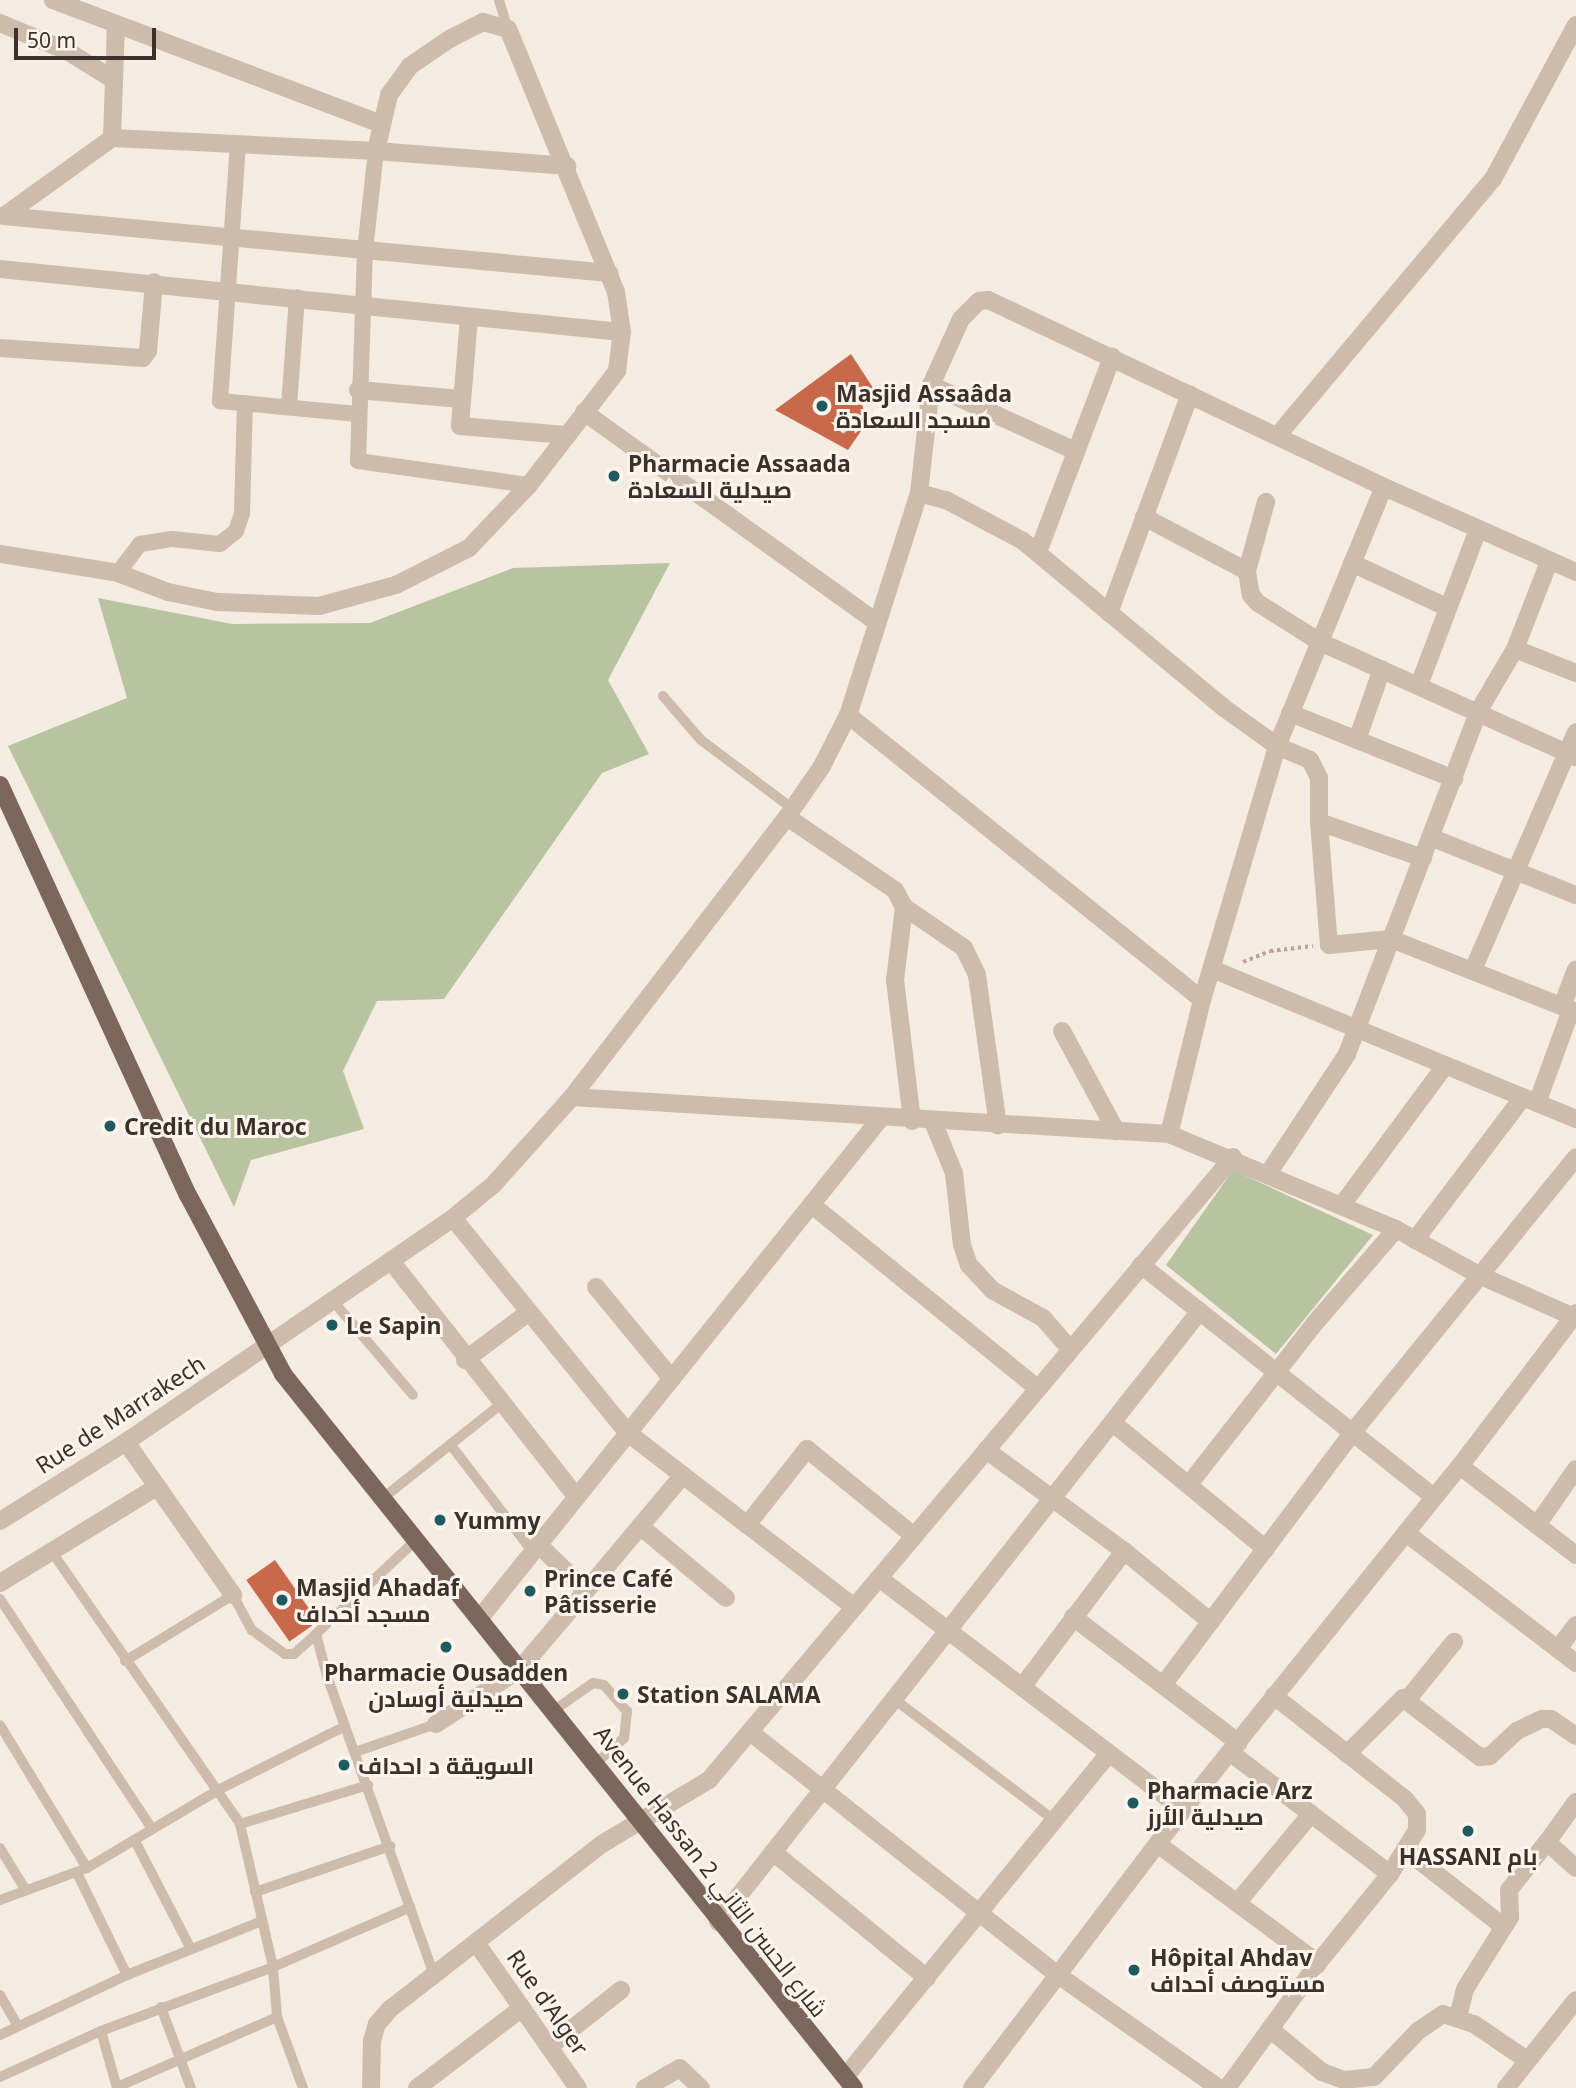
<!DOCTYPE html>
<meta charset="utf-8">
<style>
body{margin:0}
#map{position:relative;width:1576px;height:2088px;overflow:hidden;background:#f4ebe1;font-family:"Noto Sans",Cairo,sans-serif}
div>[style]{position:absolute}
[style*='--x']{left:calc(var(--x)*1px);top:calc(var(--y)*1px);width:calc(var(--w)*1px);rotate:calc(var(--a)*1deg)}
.green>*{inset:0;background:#b8c4a0}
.building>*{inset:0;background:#c8694b;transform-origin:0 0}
.path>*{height:3.5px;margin-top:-1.75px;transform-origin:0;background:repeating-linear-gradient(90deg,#b9a596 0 3.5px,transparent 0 7px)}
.service>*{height:10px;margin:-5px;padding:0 5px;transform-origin:5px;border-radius:5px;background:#cdbbac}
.pedestrian>*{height:16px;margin:-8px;padding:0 8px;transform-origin:8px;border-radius:8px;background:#cdbbac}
.minor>*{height:18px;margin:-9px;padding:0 9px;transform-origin:9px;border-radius:9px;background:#cdbbac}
.primary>*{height:18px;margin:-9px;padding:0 9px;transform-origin:9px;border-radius:9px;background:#7d675c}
.dots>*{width:19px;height:19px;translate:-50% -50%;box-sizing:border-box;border:4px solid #fbf5ee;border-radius:50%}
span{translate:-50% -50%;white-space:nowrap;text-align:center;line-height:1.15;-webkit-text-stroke:6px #fbf5ee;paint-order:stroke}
.poi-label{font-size:23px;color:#3b302b;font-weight:700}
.left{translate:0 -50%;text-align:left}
.street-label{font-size:23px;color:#3b302b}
.scale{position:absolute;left:14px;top:28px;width:142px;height:32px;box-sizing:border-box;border:4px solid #3b302b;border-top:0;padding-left:9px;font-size:21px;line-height:24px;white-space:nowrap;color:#3b302b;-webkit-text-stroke:5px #fbf5ee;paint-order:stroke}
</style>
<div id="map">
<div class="green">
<div style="clip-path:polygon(670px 563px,608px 680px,649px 754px,602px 773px,444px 999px,377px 1001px,343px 1071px,364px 1129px,251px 1160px,234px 1207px,8px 746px,127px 698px,98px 598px,232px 624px,370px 623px,513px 568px)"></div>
<div style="clip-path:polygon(1233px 1170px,1373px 1235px,1276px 1354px,1166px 1265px)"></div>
</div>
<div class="building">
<div style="clip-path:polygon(851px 354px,877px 394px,861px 402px,868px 421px,848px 450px,775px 410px)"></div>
<div style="left:275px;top:1560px;width:75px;height:35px;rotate:55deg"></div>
</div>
<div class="path">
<div style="--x:1243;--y:962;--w:29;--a:-22"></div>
<div style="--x:1270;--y:951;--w:43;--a:-6.6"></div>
</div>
<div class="service">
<div style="--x:499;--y:0;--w:30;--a:73"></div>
<div style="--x:663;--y:696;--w:58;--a:49.2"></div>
<div style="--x:701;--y:740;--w:115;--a:36.9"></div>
<div style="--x:333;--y:1301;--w:123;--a:49.6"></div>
<div style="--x:450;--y:1444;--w:136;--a:52.5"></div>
<div style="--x:383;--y:1498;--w:151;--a:-38.5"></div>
<div style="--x:416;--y:1540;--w:137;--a:136.8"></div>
<div style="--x:316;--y:1634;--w:43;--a:75.3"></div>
<div style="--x:327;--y:1676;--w:318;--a:70.3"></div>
<div style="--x:52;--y:1552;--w:331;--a:55.3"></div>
<div style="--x:240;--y:1824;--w:147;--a:77"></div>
<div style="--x:273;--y:1967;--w:50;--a:85.4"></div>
<div style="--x:277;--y:2017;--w:76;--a:69.9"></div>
<div style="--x:0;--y:1599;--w:276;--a:56.5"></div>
<div style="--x:125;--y:1661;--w:127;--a:-31.4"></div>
<div style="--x:233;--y:1595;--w:40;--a:62"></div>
<div style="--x:252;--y:1630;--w:41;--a:36"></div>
<div style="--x:285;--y:1654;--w:9;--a:0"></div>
<div style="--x:294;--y:1654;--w:30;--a:-42"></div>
<div style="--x:894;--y:1699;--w:201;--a:37.1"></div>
<div style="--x:553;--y:1711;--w:49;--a:-35"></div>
<div style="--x:593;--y:1683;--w:11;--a:10"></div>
<div style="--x:604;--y:1685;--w:35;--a:49"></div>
<div style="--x:627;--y:1711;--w:27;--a:96"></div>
<div style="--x:624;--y:1738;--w:39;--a:138"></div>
<div style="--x:0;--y:1725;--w:167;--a:58.7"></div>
<div style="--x:355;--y:1752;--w:86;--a:-19.1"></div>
<div style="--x:240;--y:1824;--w:134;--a:-16.9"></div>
<div style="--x:135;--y:1841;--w:122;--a:62.6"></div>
<div style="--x:0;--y:1848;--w:48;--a:58.6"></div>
<div style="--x:77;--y:1873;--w:114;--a:63.9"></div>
<div style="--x:255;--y:1892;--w:143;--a:-18.8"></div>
<div style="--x:0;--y:1900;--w:93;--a:-20.2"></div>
<div style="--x:87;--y:1868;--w:155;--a:-30.7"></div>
<div style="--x:220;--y:1789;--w:140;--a:-26.7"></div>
<div style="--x:0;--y:1995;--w:36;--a:60"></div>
<div style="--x:161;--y:2007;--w:86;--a:69.7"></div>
<div style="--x:101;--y:2031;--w:59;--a:74.3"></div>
<div style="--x:0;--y:2035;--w:140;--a:-25.3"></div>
<div style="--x:127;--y:1975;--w:145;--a:-21.8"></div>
<div style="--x:0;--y:2077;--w:111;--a:-24.5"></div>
<div style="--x:101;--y:2031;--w:184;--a:-20.4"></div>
<div style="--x:273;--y:1967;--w:150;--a:-23.5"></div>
<div style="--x:117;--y:2087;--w:175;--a:-23.6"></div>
</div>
<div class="pedestrian">
<div style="--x:238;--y:144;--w:258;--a:94"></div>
<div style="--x:220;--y:401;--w:138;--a:5.4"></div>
<div style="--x:376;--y:151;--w:100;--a:96.3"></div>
<div style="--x:365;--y:250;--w:211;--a:91.9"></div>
<div style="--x:358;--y:461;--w:173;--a:8"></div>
<div style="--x:289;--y:406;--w:109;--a:-85.8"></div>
<div style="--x:118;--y:573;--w:36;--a:-53"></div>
<div style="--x:140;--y:544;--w:32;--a:-9"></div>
<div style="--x:172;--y:539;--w:48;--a:5.9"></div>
<div style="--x:220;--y:544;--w:21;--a:-39"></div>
<div style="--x:236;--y:531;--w:18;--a:-71"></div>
<div style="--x:242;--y:514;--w:111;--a:-88.5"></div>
</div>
<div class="minor">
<div style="--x:53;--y:0;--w:348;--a:20.7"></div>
<div style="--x:0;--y:23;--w:73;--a:22.7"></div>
<div style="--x:67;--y:51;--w:55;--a:31.7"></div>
<div style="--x:112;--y:138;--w:113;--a:-88"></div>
<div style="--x:4;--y:216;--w:608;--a:5.38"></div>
<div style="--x:4;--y:216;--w:133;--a:-35.8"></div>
<div style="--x:112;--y:138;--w:264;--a:2.8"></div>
<div style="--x:376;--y:151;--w:192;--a:4.5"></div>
<div style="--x:0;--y:269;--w:625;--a:5.78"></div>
<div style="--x:469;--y:318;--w:108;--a:94.8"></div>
<div style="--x:460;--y:426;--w:106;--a:4.9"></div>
<div style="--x:0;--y:348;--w:143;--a:4"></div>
<div style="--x:143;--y:358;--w:9;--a:-54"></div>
<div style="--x:148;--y:351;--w:69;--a:-85"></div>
<div style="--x:931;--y:385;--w:158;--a:24.6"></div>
<div style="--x:358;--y:390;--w:103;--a:5"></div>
<div style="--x:584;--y:412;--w:358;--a:35.7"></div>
<div style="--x:1278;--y:435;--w:334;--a:-50"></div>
<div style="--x:1493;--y:179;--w:175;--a:-61.7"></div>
<div style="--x:919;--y:493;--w:28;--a:15"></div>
<div style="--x:946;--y:500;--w:87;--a:28"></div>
<div style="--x:1023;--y:541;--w:261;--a:39.7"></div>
<div style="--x:1224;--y:708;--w:65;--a:35.6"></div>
<div style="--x:1277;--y:746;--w:36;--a:23"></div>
<div style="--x:1310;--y:760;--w:20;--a:63"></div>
<div style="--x:1319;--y:778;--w:44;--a:90"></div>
<div style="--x:1319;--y:822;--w:110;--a:19.1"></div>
<div style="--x:1266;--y:502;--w:72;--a:105.4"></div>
<div style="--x:1247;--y:571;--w:24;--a:81"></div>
<div style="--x:1251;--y:595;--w:11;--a:49"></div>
<div style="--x:1258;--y:603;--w:73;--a:32.2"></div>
<div style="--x:1320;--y:642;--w:281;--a:24.2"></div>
<div style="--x:1144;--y:517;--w:116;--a:27.7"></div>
<div style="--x:1038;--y:552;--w:209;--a:-69.2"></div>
<div style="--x:0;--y:554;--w:120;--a:9.1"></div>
<div style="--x:118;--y:573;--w:53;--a:20.8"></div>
<div style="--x:168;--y:592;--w:50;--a:11.5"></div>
<div style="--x:217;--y:602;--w:102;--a:2.2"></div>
<div style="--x:319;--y:606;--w:80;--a:-15.3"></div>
<div style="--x:396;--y:585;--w:82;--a:-26.9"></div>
<div style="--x:469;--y:548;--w:87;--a:-46.4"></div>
<div style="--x:529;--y:485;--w:144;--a:-52.3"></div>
<div style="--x:617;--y:371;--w:39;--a:-83"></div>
<div style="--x:622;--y:332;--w:40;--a:-98.5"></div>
<div style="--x:616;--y:292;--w:284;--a:-112.3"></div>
<div style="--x:508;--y:29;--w:26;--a:-164"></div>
<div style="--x:483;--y:22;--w:36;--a:153"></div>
<div style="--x:451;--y:38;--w:50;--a:145.7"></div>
<div style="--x:410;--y:66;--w:36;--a:126"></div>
<div style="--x:389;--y:95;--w:57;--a:103.1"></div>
<div style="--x:1352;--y:563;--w:106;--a:25.1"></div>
<div style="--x:1576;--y:572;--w:210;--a:-156.1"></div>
<div style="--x:1384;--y:487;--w:438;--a:-154.7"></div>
<div style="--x:988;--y:300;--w:9;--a:174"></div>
<div style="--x:979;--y:301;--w:25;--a:135"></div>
<div style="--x:961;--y:319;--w:72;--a:114.4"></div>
<div style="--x:931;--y:385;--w:109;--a:96.3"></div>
<div style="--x:919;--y:493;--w:233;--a:107.7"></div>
<div style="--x:848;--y:715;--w:454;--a:38.8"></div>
<div style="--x:1202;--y:1000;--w:138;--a:103.8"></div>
<div style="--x:1169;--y:1134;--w:246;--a:22.7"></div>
<div style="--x:1396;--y:1229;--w:95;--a:29"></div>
<div style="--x:1479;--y:1275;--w:106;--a:23.9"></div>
<div style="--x:1109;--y:613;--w:233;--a:-69.7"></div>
<div style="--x:1515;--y:649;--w:66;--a:21.5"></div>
<div style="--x:1419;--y:685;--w:166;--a:-69.2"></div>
<div style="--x:1290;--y:713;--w:177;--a:21.9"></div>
<div style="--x:1357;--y:740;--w:75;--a:-70.6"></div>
<div style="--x:787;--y:817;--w:130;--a:34.1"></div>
<div style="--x:895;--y:890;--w:19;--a:62"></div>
<div style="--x:904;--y:907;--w:74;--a:97"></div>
<div style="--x:895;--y:980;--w:142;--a:83.1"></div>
<div style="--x:1319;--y:822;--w:123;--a:85.4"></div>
<div style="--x:1329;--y:945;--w:62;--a:-5.5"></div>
<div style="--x:1391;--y:939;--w:199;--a:21.5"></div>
<div style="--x:1430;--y:837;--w:157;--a:21.7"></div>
<div style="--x:904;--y:907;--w:73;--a:34.3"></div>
<div style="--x:964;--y:948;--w:30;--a:64"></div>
<div style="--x:977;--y:975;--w:152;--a:82.1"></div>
<div style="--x:1212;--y:969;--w:394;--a:22.4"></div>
<div style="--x:1473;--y:970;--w:259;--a:-66.6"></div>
<div style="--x:1202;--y:1000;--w:265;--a:-73.5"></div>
<div style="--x:1277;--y:746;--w:280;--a:-67.6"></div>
<div style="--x:1562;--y:1006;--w:39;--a:-69"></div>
<div style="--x:1062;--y:1031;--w:114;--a:61.6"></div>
<div style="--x:572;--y:1097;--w:598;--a:3.55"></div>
<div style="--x:1537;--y:1103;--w:99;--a:-69.9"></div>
<div style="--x:933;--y:1122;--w:55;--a:67.6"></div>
<div style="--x:954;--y:1173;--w:72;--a:83.7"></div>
<div style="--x:962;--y:1245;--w:21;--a:71"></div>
<div style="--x:969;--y:1265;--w:34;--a:47"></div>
<div style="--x:992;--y:1290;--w:58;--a:28.8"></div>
<div style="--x:1043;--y:1318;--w:41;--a:48.9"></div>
<div style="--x:1268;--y:1174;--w:144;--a:-56.6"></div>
<div style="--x:1347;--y:1054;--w:366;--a:-69"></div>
<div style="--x:1478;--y:712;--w:73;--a:-59.6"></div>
<div style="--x:1515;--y:649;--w:93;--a:-68.7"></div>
<div style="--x:812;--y:1205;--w:290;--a:39.1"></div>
<div style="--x:1342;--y:1205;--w:173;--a:-53.5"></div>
<div style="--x:453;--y:1218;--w:277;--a:50.9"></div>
<div style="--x:628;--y:1433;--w:285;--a:37.6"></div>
<div style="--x:1415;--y:1240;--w:179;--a:-52.9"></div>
<div style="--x:391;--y:1261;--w:300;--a:51.8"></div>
<div style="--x:1141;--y:1265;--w:374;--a:38.4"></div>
<div style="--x:596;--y:1287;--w:119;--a:50.4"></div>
<div style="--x:465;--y:1360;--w:80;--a:-36.9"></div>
<div style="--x:1113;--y:1423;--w:198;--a:39.5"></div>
<div style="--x:126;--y:1442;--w:187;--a:55"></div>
<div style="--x:986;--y:1450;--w:171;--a:36.2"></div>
<div style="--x:1124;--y:1551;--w:112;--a:39.2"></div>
<div style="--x:1460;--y:1466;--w:146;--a:37.5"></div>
<div style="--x:1190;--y:1483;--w:203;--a:-52"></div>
<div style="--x:1315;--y:1323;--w:124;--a:-49.2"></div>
<div style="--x:0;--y:1521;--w:149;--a:-32.1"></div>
<div style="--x:126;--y:1442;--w:396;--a:-34.4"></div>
<div style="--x:453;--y:1218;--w:52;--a:-39.5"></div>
<div style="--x:493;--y:1185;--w:118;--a:-48.1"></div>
<div style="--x:572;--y:1097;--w:353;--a:-52.5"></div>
<div style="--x:787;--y:817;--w:62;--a:-55.5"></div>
<div style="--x:822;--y:766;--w:57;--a:-63"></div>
<div style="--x:747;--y:1525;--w:97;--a:-51.7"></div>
<div style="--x:807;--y:1449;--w:138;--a:39.1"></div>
<div style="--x:1537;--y:1525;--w:68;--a:-55.1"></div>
<div style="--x:640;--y:1526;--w:112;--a:39.9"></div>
<div style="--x:1406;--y:1533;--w:214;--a:37.4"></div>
<div style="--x:879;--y:1578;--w:382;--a:37.3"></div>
<div style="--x:0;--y:1583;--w:182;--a:-31.5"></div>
<div style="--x:586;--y:1591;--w:151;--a:-50.1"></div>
<div style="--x:1073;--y:1617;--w:208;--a:37.2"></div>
<div style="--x:479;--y:1619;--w:641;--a:-51.27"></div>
<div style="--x:1558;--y:1649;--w:30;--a:-53"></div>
<div style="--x:1163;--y:1685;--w:315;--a:-53.1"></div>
<div style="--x:1352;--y:1433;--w:355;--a:-50.9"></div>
<div style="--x:1022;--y:1687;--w:170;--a:-53.1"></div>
<div style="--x:1407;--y:1700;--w:75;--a:-51"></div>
<div style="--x:436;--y:1724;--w:100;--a:-33.2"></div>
<div style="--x:520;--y:1669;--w:102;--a:-49.8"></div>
<div style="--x:586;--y:1591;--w:66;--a:-135.6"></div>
<div style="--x:750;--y:1732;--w:392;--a:38.3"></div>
<div style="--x:1058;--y:1975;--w:197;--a:35.1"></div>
<div style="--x:1231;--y:1753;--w:200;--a:37.3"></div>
<div style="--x:1347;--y:1754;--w:79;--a:-45"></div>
<div style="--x:1403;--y:1698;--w:97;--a:37.5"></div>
<div style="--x:1480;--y:1757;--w:10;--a:-6"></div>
<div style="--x:1490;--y:1756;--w:37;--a:-43"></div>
<div style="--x:1517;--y:1731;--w:28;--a:-26"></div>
<div style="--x:1542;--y:1719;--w:9;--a:0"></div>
<div style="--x:1551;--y:1719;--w:30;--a:34"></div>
<div style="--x:1576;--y:1802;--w:49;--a:125.9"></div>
<div style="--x:1547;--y:1842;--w:39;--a:42"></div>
<div style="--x:1159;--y:1845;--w:198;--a:36.6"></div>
<div style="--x:1407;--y:1851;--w:123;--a:38.1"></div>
<div style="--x:773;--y:1852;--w:199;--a:39.3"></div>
<div style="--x:1237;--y:1903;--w:116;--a:-50.3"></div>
<div style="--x:718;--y:1922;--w:778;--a:-51.73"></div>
<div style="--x:477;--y:1944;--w:176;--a:55"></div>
<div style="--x:1458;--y:2017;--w:29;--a:-76"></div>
<div style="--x:1465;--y:1989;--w:85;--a:-58"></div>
<div style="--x:1510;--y:1917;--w:27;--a:-92"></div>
<div style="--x:1509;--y:1890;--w:61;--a:-51.6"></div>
<div style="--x:1270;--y:2029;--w:67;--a:39.6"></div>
<div style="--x:1322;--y:2072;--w:23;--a:20"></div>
<div style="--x:1344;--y:2080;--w:30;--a:-6"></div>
<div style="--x:1374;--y:2077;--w:64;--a:-46.3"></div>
<div style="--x:1418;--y:2031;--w:30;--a:-34"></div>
<div style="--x:1443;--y:2014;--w:33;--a:18"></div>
<div style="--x:1474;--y:2024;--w:64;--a:34.2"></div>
<div style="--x:549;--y:2047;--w:92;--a:-38.4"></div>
<div style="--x:845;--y:2077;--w:416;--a:-50.8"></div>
<div style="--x:371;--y:2088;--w:47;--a:-88.8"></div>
<div style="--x:372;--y:2041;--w:18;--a:-74"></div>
<div style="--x:377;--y:2024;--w:20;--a:-49"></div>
<div style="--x:390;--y:2009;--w:269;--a:-37.9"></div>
<div style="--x:602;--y:1844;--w:125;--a:-30.9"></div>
<div style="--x:709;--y:1780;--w:814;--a:-49.93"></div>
<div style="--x:417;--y:2088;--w:132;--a:-37.3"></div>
<div style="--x:645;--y:2088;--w:40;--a:-29.7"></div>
<div style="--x:680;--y:2068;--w:29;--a:44"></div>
<div style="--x:972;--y:2088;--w:349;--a:-52.8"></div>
<div style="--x:1183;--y:1810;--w:442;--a:-51.2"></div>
<div style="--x:1460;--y:1466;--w:192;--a:-52.8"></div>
<div style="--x:1227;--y:2088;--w:155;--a:-53.9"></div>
<div style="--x:1318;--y:1963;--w:114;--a:-51"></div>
<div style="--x:1390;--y:1874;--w:52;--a:-58.5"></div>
<div style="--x:1417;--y:1830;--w:16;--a:-90"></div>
<div style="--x:1417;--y:1814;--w:19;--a:-129"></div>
<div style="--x:1405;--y:1799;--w:167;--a:-141.8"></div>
<div style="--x:1506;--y:2088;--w:112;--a:-51.5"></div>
</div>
<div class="primary">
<div style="--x:0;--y:785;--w:451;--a:65.4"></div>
<div style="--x:188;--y:1195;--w:203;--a:62"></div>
<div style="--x:283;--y:1374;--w:914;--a:51.35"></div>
</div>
<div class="dots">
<div style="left:822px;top:406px;background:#1f5a5e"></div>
<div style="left:614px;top:476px;background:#1f5a5e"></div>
<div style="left:110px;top:1126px;background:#1f5a5e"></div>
<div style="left:332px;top:1325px;background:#1f5a5e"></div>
<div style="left:440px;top:1520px;background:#1f5a5e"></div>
<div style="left:530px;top:1591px;background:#1f5a5e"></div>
<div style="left:282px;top:1600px;background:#1f5a5e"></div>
<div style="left:446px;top:1647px;background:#1f5a5e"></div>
<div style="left:623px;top:1694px;background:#1f5a5e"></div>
<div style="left:344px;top:1765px;background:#1f5a5e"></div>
<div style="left:1133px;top:1803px;background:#1f5a5e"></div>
<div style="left:1468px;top:1831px;background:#1f5a5e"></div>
<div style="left:1134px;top:1970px;background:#1f5a5e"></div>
</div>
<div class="poi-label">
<span class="left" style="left:836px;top:406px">Masjid Assaâda<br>مسجد السعادة</span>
<span class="left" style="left:628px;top:476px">Pharmacie Assaada<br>صيدلية السعادة</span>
<span class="left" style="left:124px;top:1126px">Credit du Maroc</span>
<span class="left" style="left:346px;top:1325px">Le Sapin</span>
<span class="left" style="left:454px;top:1520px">Yummy</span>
<span class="left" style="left:544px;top:1591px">Prince Café<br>Pâtisserie</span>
<span class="left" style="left:296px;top:1600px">Masjid Ahadaf<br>مسجد أحداف</span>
<span style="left:446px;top:1685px">Pharmacie Ousadden<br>صيدلية أوسادن</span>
<span class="left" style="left:637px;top:1694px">Station SALAMA</span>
<span class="left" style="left:358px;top:1765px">السويقة د احداف</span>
<span class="left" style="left:1147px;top:1803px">Pharmacie Arz<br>صيدلية الأرز</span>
<span style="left:1468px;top:1856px">HASSANI بام</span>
<span class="left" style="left:1150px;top:1970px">Hôpital Ahdav<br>مستوصف أحداف</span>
</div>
<div class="street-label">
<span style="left:120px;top:1414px;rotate:-33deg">Rue de Marrakech</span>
<span style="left:711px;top:1871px;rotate:52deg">Avenue Hassan 2 شارع الحسن الثاني</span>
<span style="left:548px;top:2002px;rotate:55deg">Rue d'Alger</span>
</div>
<div class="scale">50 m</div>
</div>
